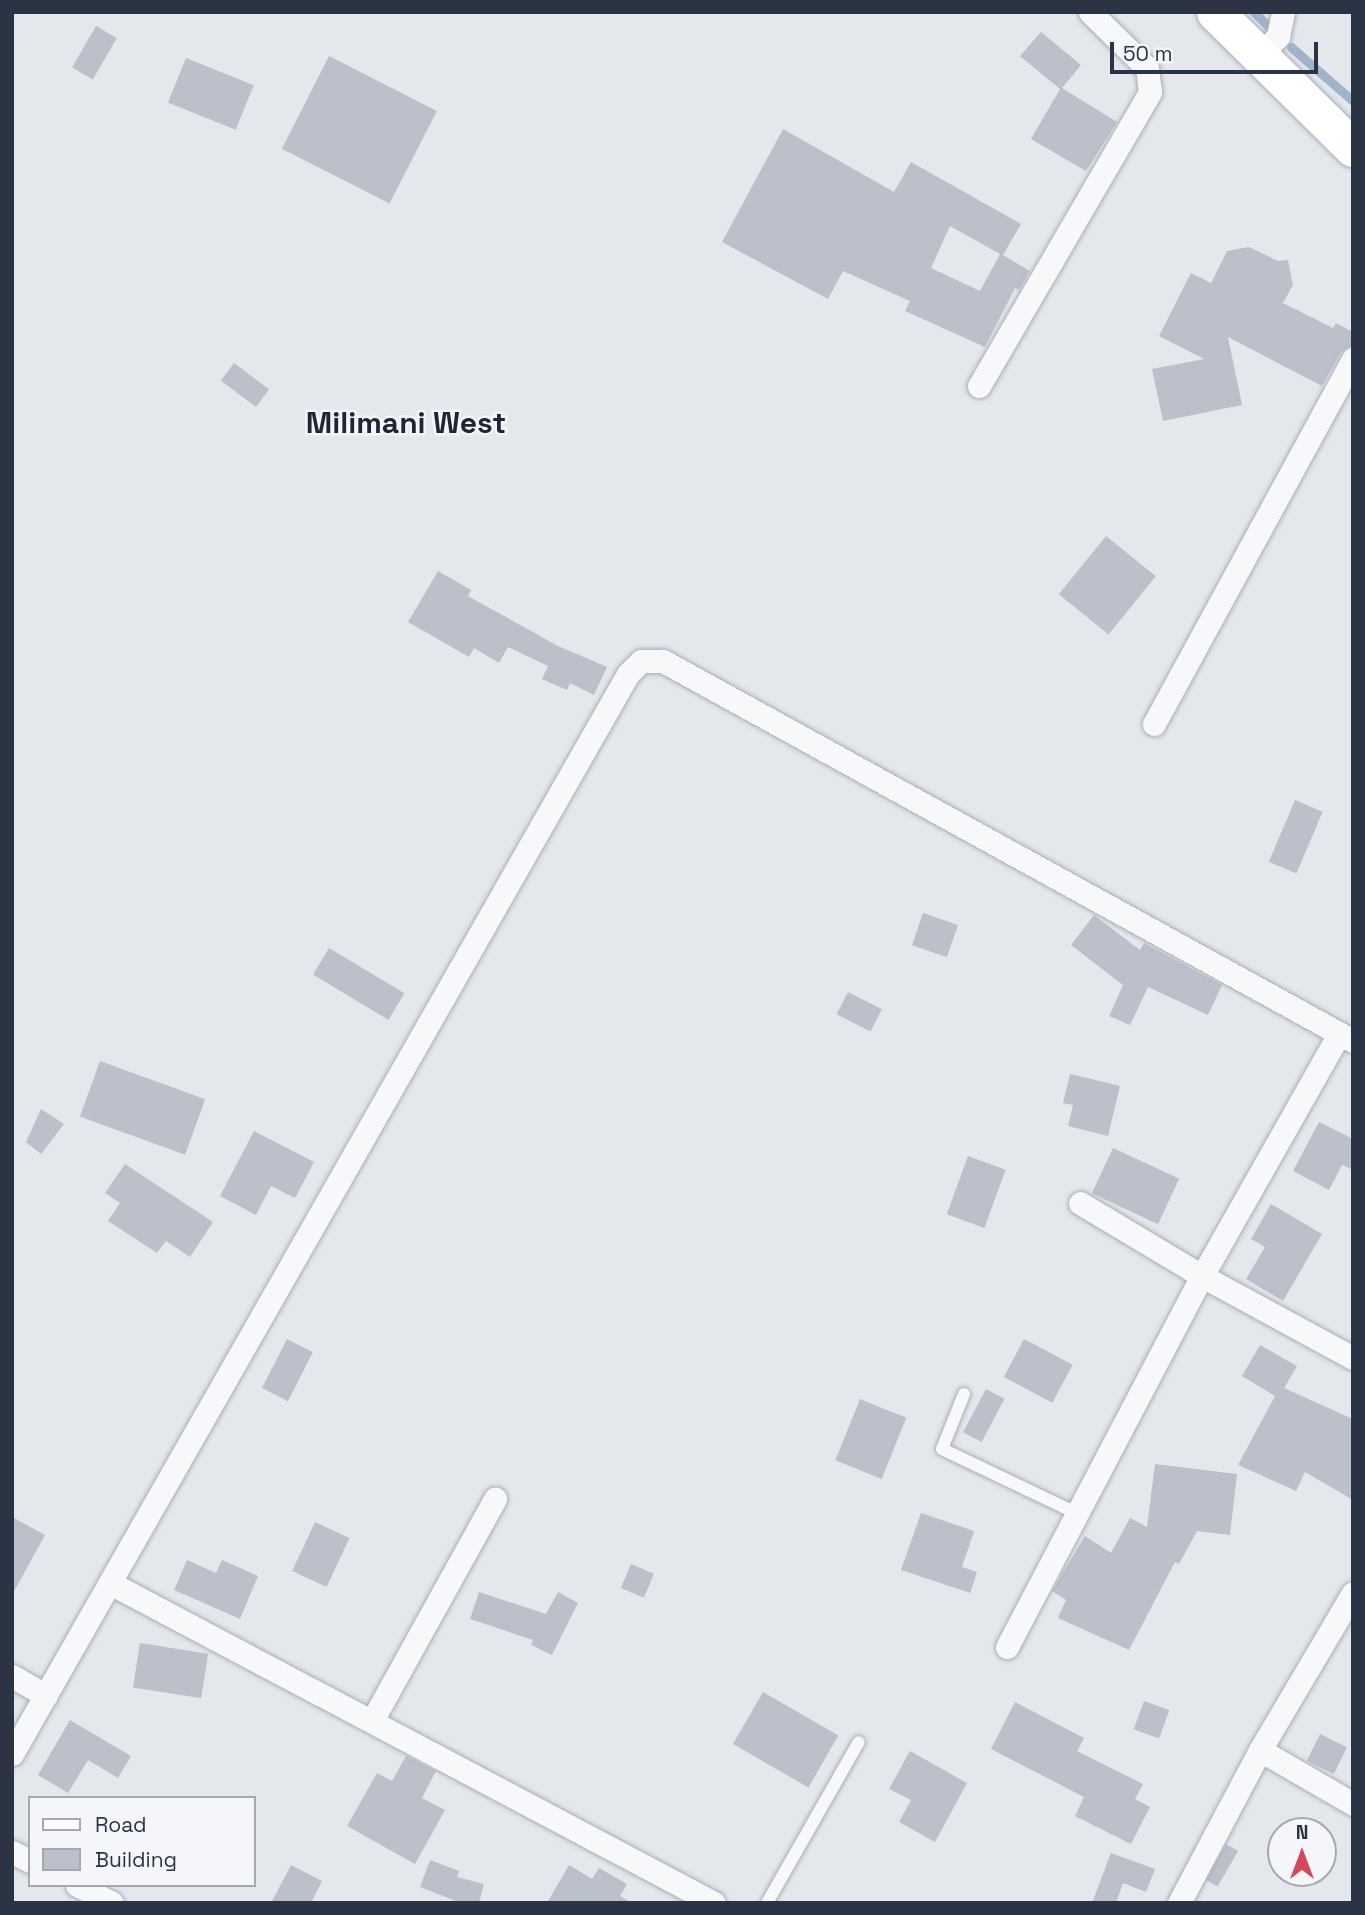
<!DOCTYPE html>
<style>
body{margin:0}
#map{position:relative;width:1365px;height:1915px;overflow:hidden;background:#e4e7ec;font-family:"Space Grotesk",sans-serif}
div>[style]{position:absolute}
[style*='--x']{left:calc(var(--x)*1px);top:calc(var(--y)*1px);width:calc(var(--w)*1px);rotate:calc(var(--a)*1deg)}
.stream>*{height:9px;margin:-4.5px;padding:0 4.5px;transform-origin:4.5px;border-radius:4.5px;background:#9fb4cc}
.building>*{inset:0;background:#bbc0ca;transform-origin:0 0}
.roads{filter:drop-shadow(0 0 2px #a9aeb7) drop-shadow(0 0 2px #a9aeb7)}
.lane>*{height:12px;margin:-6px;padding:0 6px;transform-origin:6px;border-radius:6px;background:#f7f8fa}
.street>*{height:23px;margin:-11.5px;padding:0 11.5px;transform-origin:11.5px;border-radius:11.5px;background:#f7f8fa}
.primary>*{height:37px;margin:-18.5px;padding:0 18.5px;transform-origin:18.5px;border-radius:18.5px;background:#fff}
span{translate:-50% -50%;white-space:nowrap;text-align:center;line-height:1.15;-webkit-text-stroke:5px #f4f6f9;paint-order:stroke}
.quarter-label{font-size:30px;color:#1d2536;font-weight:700}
.frame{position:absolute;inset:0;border:14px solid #2b3445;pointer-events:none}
.legend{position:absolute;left:28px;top:1796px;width:228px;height:91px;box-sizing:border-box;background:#f4f6f9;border:2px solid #a4a8b1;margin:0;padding:9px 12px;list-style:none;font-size:21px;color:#2b3445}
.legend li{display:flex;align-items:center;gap:14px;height:35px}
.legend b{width:35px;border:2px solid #a4a8b1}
.north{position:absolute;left:1267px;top:1817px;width:70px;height:70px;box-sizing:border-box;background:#f4f6f9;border:2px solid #a4a8b1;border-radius:50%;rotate:0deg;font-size:19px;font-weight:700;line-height:28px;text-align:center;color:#2b3445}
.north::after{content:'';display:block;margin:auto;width:24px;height:32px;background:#d1495b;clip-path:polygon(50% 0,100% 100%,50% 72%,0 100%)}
.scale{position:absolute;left:1110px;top:42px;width:208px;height:32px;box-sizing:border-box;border:4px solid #2b3445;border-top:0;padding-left:9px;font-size:21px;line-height:24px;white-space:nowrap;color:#2b3445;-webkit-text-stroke:5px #f4f6f9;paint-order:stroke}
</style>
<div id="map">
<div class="stream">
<div style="--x:1254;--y:12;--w:23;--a:45"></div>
<div style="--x:1291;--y:47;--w:82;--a:41.1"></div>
</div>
<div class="building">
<div style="left:96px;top:26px;width:24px;height:48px;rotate:30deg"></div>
<div style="clip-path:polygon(1041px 32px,1081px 65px,1062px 88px,1117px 122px,1086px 171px,1031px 139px,1060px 89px,1020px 56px)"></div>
<div style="left:329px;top:56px;width:121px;height:104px;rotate:27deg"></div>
<div style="left:186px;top:58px;width:73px;height:48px;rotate:22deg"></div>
<div style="clip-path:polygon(evenodd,783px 129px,894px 192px,911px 162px,1021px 224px,1003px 255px,1030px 271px,1019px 290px,1015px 288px,985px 347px,905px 311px,910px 301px,843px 271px,828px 299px,722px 242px,783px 129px,950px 226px,1000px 254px,980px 291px,931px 268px,950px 226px)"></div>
<div style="clip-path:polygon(1249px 247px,1278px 261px,1288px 260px,1293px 285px,1283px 303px,1333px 328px,1336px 323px,1353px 332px,1353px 345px,1341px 352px,1322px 386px,1228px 337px,1242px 405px,1163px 421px,1152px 369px,1204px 359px,1159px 336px,1191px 273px,1211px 283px,1227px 251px)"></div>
<div style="left:234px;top:363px;width:44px;height:22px;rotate:37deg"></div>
<div style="left:1106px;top:536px;width:64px;height:75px;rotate:39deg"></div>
<div style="clip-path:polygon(438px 571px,471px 590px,468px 596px,558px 646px,607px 667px,594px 695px,570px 683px,567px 690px,542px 679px,548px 666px,508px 647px,499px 663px,474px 648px,469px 657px,408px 622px)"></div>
<div style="left:1295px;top:800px;width:30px;height:67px;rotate:23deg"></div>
<div style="left:923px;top:913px;width:37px;height:34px;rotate:19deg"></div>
<div style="clip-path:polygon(1094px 915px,1140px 950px,1144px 943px,1222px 985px,1208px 1015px,1148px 987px,1130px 1025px,1109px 1016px,1123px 985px,1071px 945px)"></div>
<div style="left:329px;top:948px;width:88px;height:31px;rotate:31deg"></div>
<div style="left:848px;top:992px;width:38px;height:25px;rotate:27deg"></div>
<div style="left:100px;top:1061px;width:112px;height:59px;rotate:20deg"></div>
<div style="clip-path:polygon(1070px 1074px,1120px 1086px,1108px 1136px,1068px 1126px,1073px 1105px,1063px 1103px)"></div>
<div style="clip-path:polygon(41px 1109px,64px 1124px,41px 1154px,26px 1142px)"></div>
<div style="clip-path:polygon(1319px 1122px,1353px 1139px,1353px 1170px,1342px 1165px,1329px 1190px,1293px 1171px)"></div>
<div style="clip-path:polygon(254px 1131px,314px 1162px,295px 1198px,271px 1186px,256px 1215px,220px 1196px)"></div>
<div style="left:1113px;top:1148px;width:73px;height:50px;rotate:25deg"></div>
<div style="left:968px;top:1156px;width:40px;height:62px;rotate:20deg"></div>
<div style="clip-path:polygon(125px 1164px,213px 1222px,190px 1257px,166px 1241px,157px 1253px,108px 1221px,120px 1203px,105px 1193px)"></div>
<div style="clip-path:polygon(1271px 1204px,1322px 1234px,1283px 1301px,1246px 1279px,1265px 1247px,1251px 1239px)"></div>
<div style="left:287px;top:1339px;width:29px;height:55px;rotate:27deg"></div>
<div style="left:1024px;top:1339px;width:55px;height:43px;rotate:28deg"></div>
<div style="clip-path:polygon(1260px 1345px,1297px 1366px,1284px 1388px,1353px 1419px,1353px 1500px,1305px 1472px,1296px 1491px,1238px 1465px,1275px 1396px,1242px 1376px)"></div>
<div style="left:986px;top:1389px;width:21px;height:49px;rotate:28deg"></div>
<div style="left:860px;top:1399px;width:50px;height:66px;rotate:22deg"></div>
<div style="clip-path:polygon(1155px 1464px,1237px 1474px,1230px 1535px,1197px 1531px,1179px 1564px,1175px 1562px,1129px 1650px,1058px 1618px,1066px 1600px,1052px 1591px,1085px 1536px,1111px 1553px,1130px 1518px,1147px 1527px)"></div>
<div style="clip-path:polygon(921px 1513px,974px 1531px,962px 1567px,977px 1572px,970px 1593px,901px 1570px)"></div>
<div style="clip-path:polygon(12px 1517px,45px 1535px,12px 1595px)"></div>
<div style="left:315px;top:1522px;width:38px;height:54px;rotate:25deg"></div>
<div style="clip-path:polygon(187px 1560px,216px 1573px,222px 1560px,258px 1576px,240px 1619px,174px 1590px)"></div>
<div style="left:631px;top:1564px;width:25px;height:26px;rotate:23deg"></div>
<div style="clip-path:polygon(479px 1592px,546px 1614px,558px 1592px,578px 1603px,552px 1655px,531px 1645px,533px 1640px,470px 1619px)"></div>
<div style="left:140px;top:1643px;width:69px;height:45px;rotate:9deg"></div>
<div style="left:763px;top:1692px;width:87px;height:60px;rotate:30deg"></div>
<div style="left:1144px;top:1701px;width:27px;height:30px;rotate:20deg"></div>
<div style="clip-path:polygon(1015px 1702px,1084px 1738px,1077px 1751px,1143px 1784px,1135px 1799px,1150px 1807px,1131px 1844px,1075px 1816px,1084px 1797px,991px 1749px)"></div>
<div style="clip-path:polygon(70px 1720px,131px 1756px,118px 1778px,88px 1760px,68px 1793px,38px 1775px)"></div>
<div style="left:1320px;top:1734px;width:30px;height:30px;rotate:26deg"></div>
<div style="clip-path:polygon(910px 1751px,967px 1783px,935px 1842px,899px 1822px,911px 1800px,889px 1789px)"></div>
<div style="clip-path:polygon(406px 1756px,436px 1771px,422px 1798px,445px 1810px,415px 1864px,347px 1826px,377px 1773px,392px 1781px)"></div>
<div style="left:1226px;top:1844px;width:14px;height:41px;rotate:30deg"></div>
<div style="clip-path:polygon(1111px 1853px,1155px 1869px,1146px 1892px,1123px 1883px,1116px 1903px,1092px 1903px)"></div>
<div style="clip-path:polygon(430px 1860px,459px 1871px,457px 1877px,484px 1884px,479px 1903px,461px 1903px,420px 1887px)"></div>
<div style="clip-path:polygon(291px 1865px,322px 1881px,311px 1903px,271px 1903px)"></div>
<div style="clip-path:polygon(569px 1865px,592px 1879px,599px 1868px,627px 1884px,620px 1896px,632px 1903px,547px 1903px)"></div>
</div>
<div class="roads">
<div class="lane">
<div style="--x:964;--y:1394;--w:59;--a:111.8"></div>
<div style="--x:942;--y:1449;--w:151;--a:25.5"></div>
<div style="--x:767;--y:1903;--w:185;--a:-60.3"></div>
</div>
<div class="street">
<div style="--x:1259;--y:56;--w:28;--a:-46"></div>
<div style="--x:1278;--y:36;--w:25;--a:-78"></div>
<div style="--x:979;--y:386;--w:340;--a:-59.8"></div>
<div style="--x:1150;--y:92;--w:24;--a:-97"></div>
<div style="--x:1147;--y:68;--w:80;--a:-135.5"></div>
<div style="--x:1154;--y:724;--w:416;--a:-61.4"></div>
<div style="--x:1339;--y:1034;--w:278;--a:119.5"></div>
<div style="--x:1202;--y:1276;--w:172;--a:28.5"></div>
<div style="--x:112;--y:1584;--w:681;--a:27.92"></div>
<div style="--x:1007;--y:1647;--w:419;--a:-62.3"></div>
<div style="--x:1202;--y:1276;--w:142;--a:-149.1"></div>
<div style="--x:12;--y:1676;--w:39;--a:30"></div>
<div style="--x:373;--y:1719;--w:252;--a:-61"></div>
<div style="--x:1260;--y:1750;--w:108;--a:30.1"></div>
<div style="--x:12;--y:1754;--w:1243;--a:-60.3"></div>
<div style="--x:628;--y:674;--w:18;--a:-45"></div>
<div style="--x:641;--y:661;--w:22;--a:0"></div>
<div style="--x:663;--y:661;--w:788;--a:28.84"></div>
<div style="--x:12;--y:1852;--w:20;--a:27"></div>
<div style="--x:77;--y:1885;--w:39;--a:27"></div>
<div style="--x:1179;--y:1903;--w:173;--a:-62.1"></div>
<div style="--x:1260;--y:1750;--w:182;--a:-59.4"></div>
</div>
<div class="primary">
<div style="--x:1215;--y:12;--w:194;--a:44.6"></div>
</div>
</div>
<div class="quarter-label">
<span style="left:406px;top:423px">Milimani West</span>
</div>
<div class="frame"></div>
<ul class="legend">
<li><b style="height:9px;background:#fff"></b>Road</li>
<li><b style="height:19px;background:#bbc0ca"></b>Building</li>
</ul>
<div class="north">N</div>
<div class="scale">50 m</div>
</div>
